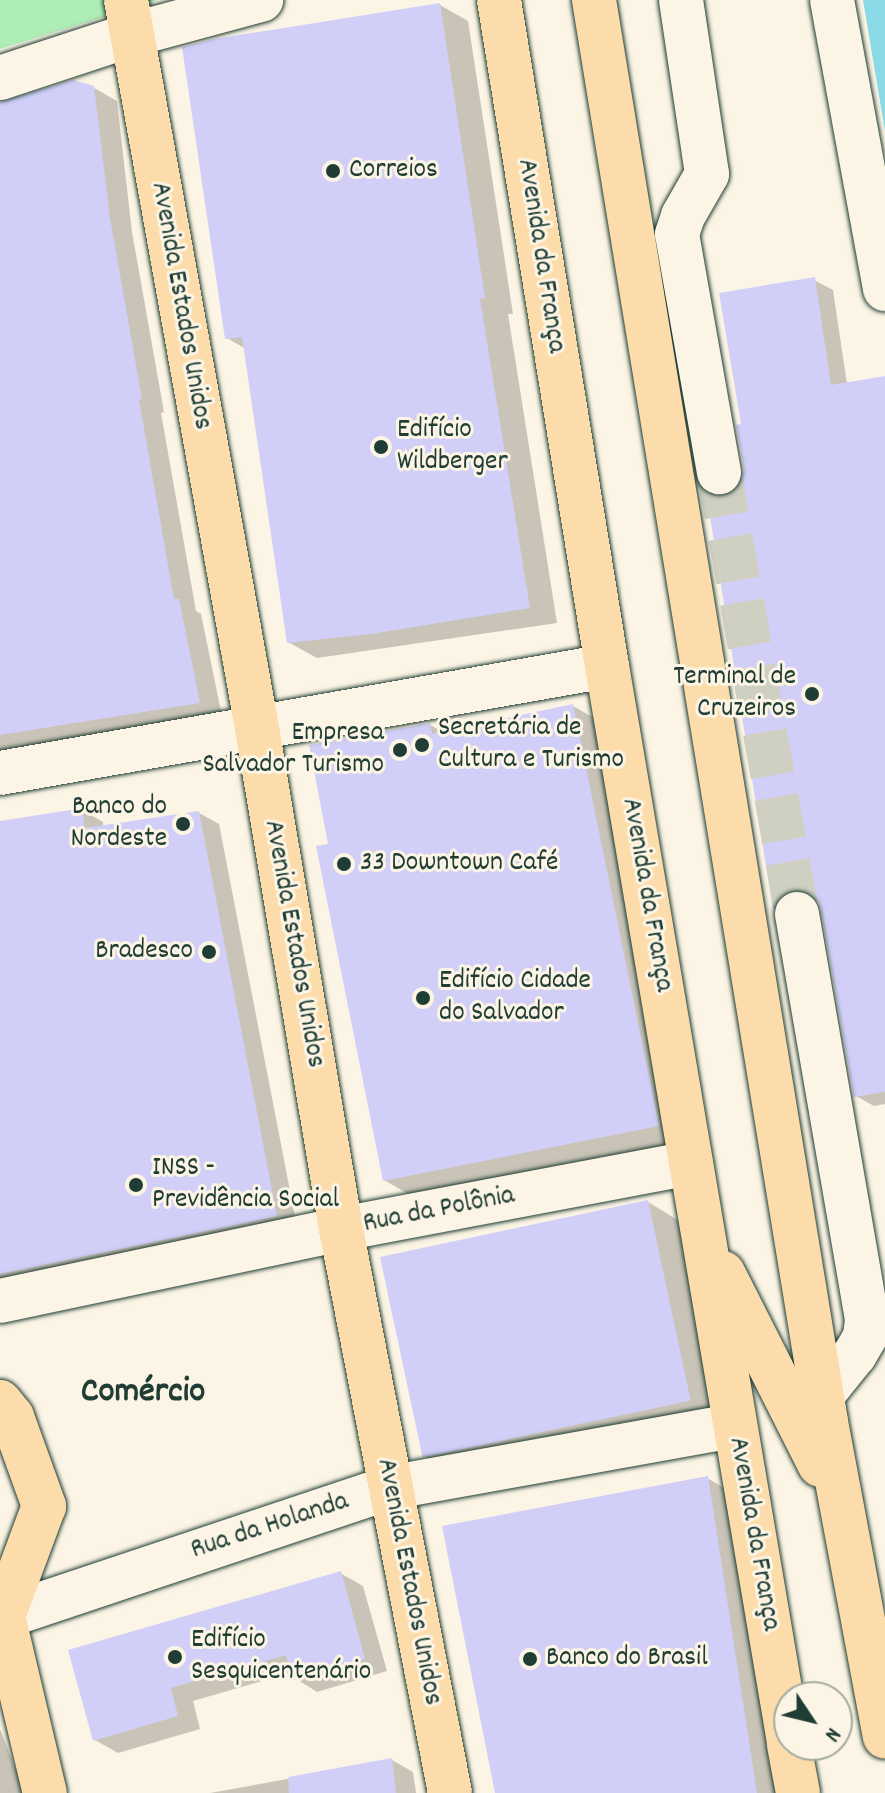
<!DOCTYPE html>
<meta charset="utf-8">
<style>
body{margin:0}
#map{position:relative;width:885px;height:1793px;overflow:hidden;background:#fcf5e5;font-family:Dekko,sans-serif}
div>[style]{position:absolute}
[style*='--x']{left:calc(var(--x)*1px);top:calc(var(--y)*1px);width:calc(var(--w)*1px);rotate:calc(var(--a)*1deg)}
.green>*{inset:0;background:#aeeeb6}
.water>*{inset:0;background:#8ad9e7}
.shadow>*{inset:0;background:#0003}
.building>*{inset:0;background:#d1cff8;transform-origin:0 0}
.minor-tunnel>*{height:44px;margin-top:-22px;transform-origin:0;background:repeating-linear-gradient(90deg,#d0d0c2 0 44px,transparent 0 66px)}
.roads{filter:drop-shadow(0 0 2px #1f3d34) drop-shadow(0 0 2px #1f3d34)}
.minor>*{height:44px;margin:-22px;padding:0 22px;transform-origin:22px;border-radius:22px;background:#fcf5e5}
.major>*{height:44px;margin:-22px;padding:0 22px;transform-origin:22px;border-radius:22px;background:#fddcac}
.dots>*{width:22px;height:22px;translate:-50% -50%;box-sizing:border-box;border:4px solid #fcf5e5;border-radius:50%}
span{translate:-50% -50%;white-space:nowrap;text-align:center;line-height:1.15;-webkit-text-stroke:6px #fcf5e5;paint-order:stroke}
.poi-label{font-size:28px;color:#1f3d34}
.left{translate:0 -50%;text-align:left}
.right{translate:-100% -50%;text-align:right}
.street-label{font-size:28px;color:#1f3d34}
.district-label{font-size:36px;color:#1f3d34;font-weight:700}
.north{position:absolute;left:773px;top:1681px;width:80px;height:80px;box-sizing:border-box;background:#fcf5e5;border:2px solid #a4ab9e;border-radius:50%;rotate:125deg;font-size:22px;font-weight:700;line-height:32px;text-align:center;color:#1f3d34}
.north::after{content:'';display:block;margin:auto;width:28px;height:36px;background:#1f3d34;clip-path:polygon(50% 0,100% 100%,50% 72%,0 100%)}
</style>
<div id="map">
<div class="green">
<div style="clip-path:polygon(0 0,158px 0,0 49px)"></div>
</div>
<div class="water">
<div style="clip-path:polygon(863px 0,885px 0,885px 131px)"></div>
</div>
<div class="shadow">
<div style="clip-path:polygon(440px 5px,468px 21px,513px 314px,508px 314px,557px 623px,317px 658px,288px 642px,246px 349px,227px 338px)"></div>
<div style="clip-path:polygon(94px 88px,117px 101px,132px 232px,164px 412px,161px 413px,196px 611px,201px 614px,222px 716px,0 751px,0 104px)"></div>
<div style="clip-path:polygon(814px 280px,833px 290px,847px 384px,885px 378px,885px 1104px,874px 1106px,856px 1096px,819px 899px,799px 905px,792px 919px,775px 909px,708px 495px,723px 499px,736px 493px,744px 482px,743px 426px)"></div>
<div style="clip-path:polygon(573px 706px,606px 725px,691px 1144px,417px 1199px,384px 1180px,330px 846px,430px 725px,445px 733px)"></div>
<div style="clip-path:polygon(82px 810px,103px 822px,103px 827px,199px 813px,219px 824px,297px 1227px,0 1287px,0 823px)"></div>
<div style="clip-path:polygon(648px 1202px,681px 1222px,722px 1419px,456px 1475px,422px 1455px)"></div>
<div style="clip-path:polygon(707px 1478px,735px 1494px,782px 1793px,497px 1793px)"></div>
<div style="clip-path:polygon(340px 1573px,363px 1586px,387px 1671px,317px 1692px,295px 1678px,293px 1672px,193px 1701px,200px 1729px,118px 1753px,95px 1740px,70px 1652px)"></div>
<div style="clip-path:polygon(0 1729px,25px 1793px,0 1793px)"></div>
<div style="clip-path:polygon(392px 1760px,413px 1772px,416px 1793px,210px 1793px)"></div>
</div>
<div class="building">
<div style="clip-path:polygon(440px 3px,485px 298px,480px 299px,530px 608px,371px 634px,287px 643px,242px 337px,225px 339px,182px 47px,214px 39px)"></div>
<div style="clip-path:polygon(73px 80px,94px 86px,110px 218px,142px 399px,139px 400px,174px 599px,179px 599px,200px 703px,0 735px,0 102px)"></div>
<div style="clip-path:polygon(815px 277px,831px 385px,885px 376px,885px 1092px,854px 1097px,821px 909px,817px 899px,806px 891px,794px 889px,780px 895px,773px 910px,706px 492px,723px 497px,734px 492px,742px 481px,744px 468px,736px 425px,741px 424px,719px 293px)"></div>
<div style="clip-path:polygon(573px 704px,659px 1126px,383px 1181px,316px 846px,328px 844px,309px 745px,430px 723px,432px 734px)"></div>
<div style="clip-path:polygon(83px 808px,84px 828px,199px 811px,277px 1216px,0 1274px,0 821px)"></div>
<div style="left:648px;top:1200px;width:205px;height:274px;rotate:78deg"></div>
<div style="clip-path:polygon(708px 1476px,757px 1793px,495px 1793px,442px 1526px)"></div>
<div style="clip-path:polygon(341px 1571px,365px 1659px,293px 1680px,286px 1655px,171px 1688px,178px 1716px,93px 1741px,68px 1650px)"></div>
<div style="clip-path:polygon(392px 1758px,396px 1793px,289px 1793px,288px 1777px)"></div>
</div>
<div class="minor-tunnel">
<div style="--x:719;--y:472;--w:449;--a:80"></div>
</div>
<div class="roads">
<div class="minor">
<div style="--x:681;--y:0;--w:176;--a:81.5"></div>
<div style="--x:707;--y:174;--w:48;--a:119.7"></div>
<div style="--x:683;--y:216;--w:19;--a:108"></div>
<div style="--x:677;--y:234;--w:242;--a:80"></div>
<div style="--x:832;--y:0;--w:294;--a:79.6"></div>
<div style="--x:0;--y:78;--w:138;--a:-18.2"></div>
<div style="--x:131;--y:35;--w:135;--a:-15.1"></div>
<div style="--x:0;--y:773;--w:616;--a:-10"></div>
<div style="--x:797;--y:914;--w:412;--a:80.2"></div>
<div style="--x:867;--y:1320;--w:17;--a:97"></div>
<div style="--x:865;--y:1337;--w:20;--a:120"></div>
<div style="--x:855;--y:1354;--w:53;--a:128.8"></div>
<div style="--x:0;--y:1301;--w:349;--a:-11.9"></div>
<div style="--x:341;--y:1229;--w:356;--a:-10.7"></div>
<div style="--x:0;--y:1618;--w:409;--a:-18.5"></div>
<div style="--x:388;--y:1488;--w:352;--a:-10.2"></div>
</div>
<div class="major">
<div style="--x:126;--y:0;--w:740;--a:79.8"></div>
<div style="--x:257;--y:728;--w:508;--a:80.48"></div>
<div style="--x:341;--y:1229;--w:574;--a:79.06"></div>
<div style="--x:499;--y:0;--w:675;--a:80.79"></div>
<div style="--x:607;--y:666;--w:1091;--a:80.4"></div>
<div style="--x:594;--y:0;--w:1441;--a:80.73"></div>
<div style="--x:826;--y:1422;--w:320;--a:79.4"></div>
<div style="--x:723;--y:1273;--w:215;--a:63.2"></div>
<div style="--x:0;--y:1402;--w:19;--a:51"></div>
<div style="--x:12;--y:1417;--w:95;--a:70.2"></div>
<div style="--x:44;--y:1506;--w:117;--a:110.4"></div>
<div style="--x:3;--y:1616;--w:182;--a:76.7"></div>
<div style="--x:789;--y:1745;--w:49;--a:79.4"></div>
</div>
</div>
<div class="dots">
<div style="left:333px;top:171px;background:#1f3d34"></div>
<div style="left:381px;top:447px;background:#1f3d34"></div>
<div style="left:812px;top:694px;background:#1f3d34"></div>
<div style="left:422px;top:745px;background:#1f3d34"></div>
<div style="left:400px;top:750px;background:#1f3d34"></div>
<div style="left:183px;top:824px;background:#1f3d34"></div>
<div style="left:344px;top:864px;background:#1f3d34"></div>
<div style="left:209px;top:952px;background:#1f3d34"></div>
<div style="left:423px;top:998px;background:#1f3d34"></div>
<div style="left:136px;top:1185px;background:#1f3d34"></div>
<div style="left:175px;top:1657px;background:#1f3d34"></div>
<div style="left:530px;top:1659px;background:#1f3d34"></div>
</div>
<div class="poi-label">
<span class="left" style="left:349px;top:171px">Correios</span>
<span class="left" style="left:397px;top:447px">Edifício<br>Wildberger</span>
<span class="right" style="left:796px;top:694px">Terminal de<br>Cruzeiros</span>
<span class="left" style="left:438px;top:745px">Secretária de<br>Cultura e Turismo</span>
<span class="right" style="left:384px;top:750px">Empresa<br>Salvador Turismo</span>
<span class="right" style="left:167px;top:824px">Banco do<br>Nordeste</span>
<span class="left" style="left:360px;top:864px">33 Downtown Café</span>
<span class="right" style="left:193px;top:952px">Bradesco</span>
<span class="left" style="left:439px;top:998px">Edifício Cidade<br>do Salvador</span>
<span class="left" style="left:152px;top:1185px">INSS -<br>Previdência Social</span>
<span class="left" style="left:191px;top:1657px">Edifício<br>Sesquicentenário</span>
<span class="left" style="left:546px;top:1659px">Banco do Brasil</span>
</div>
<div class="street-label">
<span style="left:540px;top:256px;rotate:81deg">Avenida da França</span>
<span style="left:180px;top:306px;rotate:80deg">Avenida Estados Unidos</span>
<span style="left:646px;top:895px;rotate:80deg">Avenida da França</span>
<span style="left:293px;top:944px;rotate:80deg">Avenida Estados Unidos</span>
<span style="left:439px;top:1211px;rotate:-11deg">Rua da Polônia</span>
<span style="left:270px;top:1527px;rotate:-18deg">Rua da Holanda</span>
<span style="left:753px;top:1534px;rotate:80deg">Avenida da França</span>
<span style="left:408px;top:1582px;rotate:79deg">Avenida Estados Unidos</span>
</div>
<div class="district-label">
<span style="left:143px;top:1394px">Comércio</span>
</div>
<div class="north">N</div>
</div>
